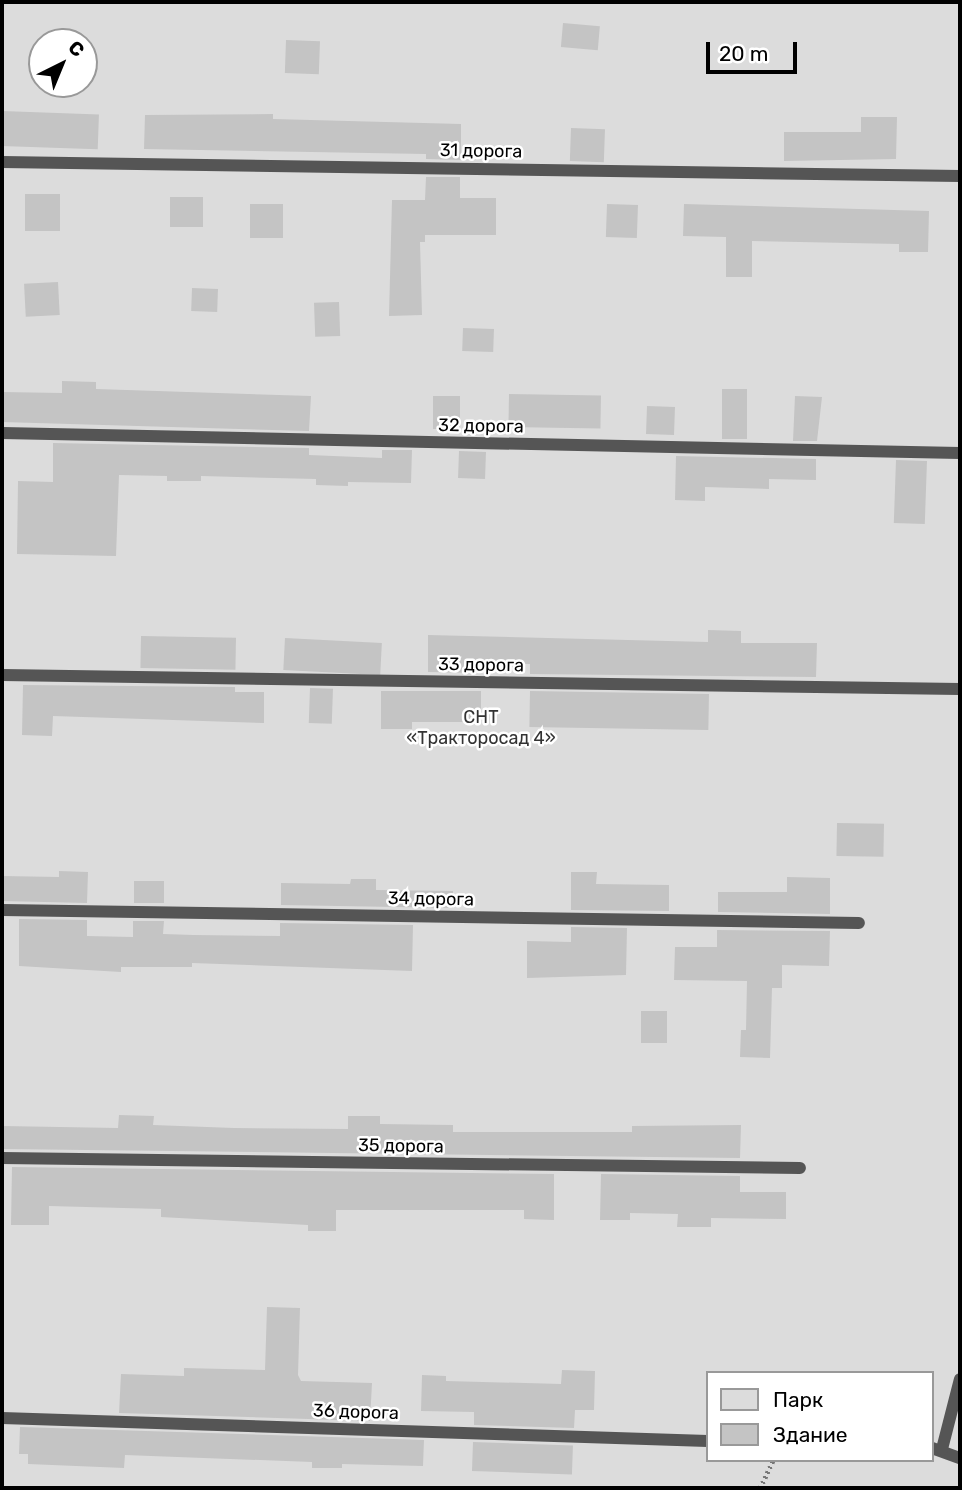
<!DOCTYPE html>
<meta charset="utf-8">
<style>
body{margin:0}
#map{position:relative;width:962px;height:1490px;overflow:hidden;background:#fff;font-family:Rubik,sans-serif}
div>[style]{position:absolute}
[style*='--x']{left:calc(var(--x)*1px);top:calc(var(--y)*1px);width:calc(var(--w)*1px);rotate:calc(var(--a)*1deg)}
.green>*{inset:0;background:#dcdcdc}
.building>*{inset:0;background:#c4c4c4;transform-origin:0 0}
.path>*{height:4.5px;margin-top:-2.25px;transform-origin:0;background:repeating-linear-gradient(90deg,#777 0 2px,transparent 0 5.5px)}
.service>*{height:12px;margin:-6px;padding:0 6px;transform-origin:6px;border-radius:6px;background:#555}
span{translate:-50% -50%;white-space:nowrap;text-align:center;line-height:1.15;-webkit-text-stroke:5px #fff;paint-order:stroke}
.street-label{font-size:18px;color:#000}
.park-label{font-size:18px;color:#333}
.frame{position:absolute;inset:0;border:4px solid #000;pointer-events:none}
.legend{position:absolute;left:706px;top:1371px;width:228px;height:91px;box-sizing:border-box;background:#fff;border:2px solid #999;margin:0;padding:9px 12px;list-style:none;font-size:21px;color:#000}
.legend li{display:flex;align-items:center;gap:14px;height:35px}
.legend b{width:35px;border:2px solid #999}
.north{position:absolute;left:28px;top:28px;width:70px;height:70px;box-sizing:border-box;background:#fff;border:2px solid #999;border-radius:50%;rotate:43deg;font-size:19px;font-weight:700;line-height:28px;text-align:center;color:#000}
.north::after{content:'';display:block;margin:auto;width:24px;height:32px;background:#000;clip-path:polygon(50% 0,100% 100%,50% 72%,0 100%)}
.scale{position:absolute;left:706px;top:42px;width:91px;height:32px;box-sizing:border-box;border:4px solid #000;border-top:0;padding-left:9px;font-size:21px;line-height:24px;white-space:nowrap;color:#000;-webkit-text-stroke:5px #fff;paint-order:stroke}
</style>
<div id="map">
<div class="green">
<div style="clip-path:polygon(evenodd,2px 2px,960px 2px,960px 1488px,2px 1488px,2px 2px,42px 42px,84px 42px,84px 84px,42px 84px,42px 42px,2px 2px,708px 1373px,932px 1373px,932px 1460px,708px 1460px,708px 1373px)"></div>
</div>
<div class="building">
<div style="left:563px;top:23px;width:37px;height:24px;rotate:5deg"></div>
<div style="left:286px;top:40px;width:34px;height:33px;rotate:2deg"></div>
<div style="left:2px;top:111px;width:97px;height:35px;rotate:2deg"></div>
<div style="clip-path:polygon(273px 114px,273px 119px,461px 124px,461px 160px,426px 159px,426px 154px,144px 149px,145px 115px)"></div>
<div style="clip-path:polygon(861px 117px,897px 117px,896px 159px,784px 161px,784px 132px,861px 132px)"></div>
<div style="left:571px;top:128px;width:34px;height:33px;rotate:2deg"></div>
<div style="clip-path:polygon(426px 177px,460px 177px,460px 198px,496px 198px,496px 235px,425px 235px,425px 242px,420px 242px,422px 315px,389px 316px,392px 200px,425px 200px)"></div>
<div style="left:25px;top:194px;width:35px;height:37px"></div>
<div style="left:170px;top:197px;width:33px;height:30px"></div>
<div style="left:250px;top:204px;width:33px;height:34px"></div>
<div style="left:607px;top:204px;width:31px;height:33px;rotate:2deg"></div>
<div style="clip-path:polygon(684px 204px,929px 211px,928px 252px,899px 252px,899px 244px,752px 241px,752px 277px,726px 277px,726px 237px,683px 236px)"></div>
<div style="left:58px;top:282px;width:33px;height:34px;rotate:87deg"></div>
<div style="left:192px;top:288px;width:26px;height:23px;rotate:2deg"></div>
<div style="left:339px;top:302px;width:34px;height:25px;rotate:88deg"></div>
<div style="left:463px;top:328px;width:31px;height:23px;rotate:2deg"></div>
<div style="clip-path:polygon(62px 381px,96px 382px,96px 389px,311px 396px,309px 431px,2px 422px,2px 392px,62px 393px)"></div>
<div style="left:722px;top:389px;width:25px;height:50px"></div>
<div style="left:509px;top:394px;width:92px;height:33px;rotate:1deg"></div>
<div style="left:433px;top:396px;width:27px;height:33px"></div>
<div style="clip-path:polygon(795px 396px,822px 397px,817px 441px,793px 441px)"></div>
<div style="left:647px;top:406px;width:28px;height:28px;rotate:2deg"></div>
<div style="clip-path:polygon(53px 443px,309px 448px,309px 455px,382px 458px,382px 450px,412px 450px,411px 483px,348px 482px,348px 486px,316px 485px,316px 479px,201px 476px,201px 481px,167px 481px,167px 476px,119px 475px,116px 556px,17px 554px,18px 481px,53px 482px)"></div>
<div style="left:459px;top:451px;width:27px;height:27px;rotate:2deg"></div>
<div style="clip-path:polygon(676px 456px,816px 459px,816px 480px,769px 479px,769px 489px,705px 487px,705px 501px,675px 500px)"></div>
<div style="left:896px;top:460px;width:31px;height:63px;rotate:2deg"></div>
<div style="clip-path:polygon(708px 630px,741px 631px,741px 643px,817px 643px,816px 677px,530px 674px,530px 664px,481px 663px,481px 673px,428px 672px,428px 635px,708px 642px)"></div>
<div style="left:141px;top:636px;width:95px;height:32px;rotate:1deg"></div>
<div style="left:285px;top:638px;width:97px;height:32px;rotate:3deg"></div>
<div style="clip-path:polygon(23px 685px,235px 687px,235px 692px,264px 692px,264px 723px,53px 716px,52px 736px,22px 735px)"></div>
<div style="left:310px;top:688px;width:23px;height:35px;rotate:2deg"></div>
<div style="clip-path:polygon(381px 691px,481px 691px,481px 722px,412px 722px,412px 729px,381px 729px)"></div>
<div style="left:530px;top:691px;width:179px;height:36px;rotate:1deg"></div>
<div style="left:837px;top:823px;width:47px;height:33px;rotate:1deg"></div>
<div style="clip-path:polygon(59px 871px,88px 872px,87px 903px,2px 901px,2px 876px,59px 877px)"></div>
<div style="clip-path:polygon(571px 872px,597px 872px,596px 884px,669px 885px,669px 911px,571px 910px)"></div>
<div style="clip-path:polygon(787px 877px,830px 878px,830px 914px,718px 912px,718px 892px,787px 892px)"></div>
<div style="clip-path:polygon(351px 879px,376px 879px,376px 890px,453px 891px,453px 908px,281px 905px,281px 883px,350px 884px)"></div>
<div style="left:134px;top:881px;width:30px;height:22px"></div>
<div style="clip-path:polygon(19px 919px,87px 920px,87px 936px,133px 937px,133px 921px,164px 921px,163px 934px,193px 935px,280px 936px,280px 923px,413px 925px,412px 971px,192px 963px,192px 967px,121px 967px,121px 972px,19px 966px)"></div>
<div style="clip-path:polygon(571px 927px,627px 928px,626px 975px,527px 978px,527px 941px,571px 942px)"></div>
<div style="clip-path:polygon(717px 930px,830px 931px,829px 966px,782px 965px,782px 988px,772px 988px,770px 1058px,740px 1057px,741px 1030px,746px 1030px,747px 981px,674px 980px,675px 947px,717px 947px)"></div>
<div style="left:641px;top:1011px;width:26px;height:32px"></div>
<div style="clip-path:polygon(119px 1115px,154px 1116px,153px 1125px,234px 1128px,348px 1129px,348px 1116px,380px 1116px,380px 1124px,453px 1125px,453px 1132px,632px 1132px,632px 1126px,741px 1125px,740px 1158px,2px 1149px,2px 1126px,118px 1128px)"></div>
<div style="clip-path:polygon(12px 1167px,554px 1174px,554px 1220px,524px 1219px,524px 1210px,336px 1210px,336px 1231px,308px 1231px,308px 1225px,161px 1217px,161px 1209px,49px 1206px,49px 1225px,11px 1225px)"></div>
<div style="clip-path:polygon(601px 1174px,740px 1176px,740px 1192px,786px 1192px,786px 1219px,711px 1218px,711px 1227px,677px 1227px,678px 1214px,630px 1213px,630px 1220px,600px 1220px)"></div>
<div style="clip-path:polygon(267px 1307px,300px 1308px,298px 1375px,301px 1381px,372px 1383px,370px 1421px,119px 1413px,121px 1374px,184px 1376px,184px 1368px,265px 1370px)"></div>
<div style="clip-path:polygon(562px 1370px,595px 1371px,594px 1410px,575px 1410px,574px 1428px,474px 1425px,474px 1412px,421px 1411px,422px 1375px,446px 1376px,446px 1381px,561px 1384px)"></div>
<div style="clip-path:polygon(20px 1427px,424px 1440px,423px 1466px,342px 1464px,342px 1468px,312px 1468px,312px 1462px,125px 1455px,124px 1468px,28px 1464px,28px 1454px,19px 1454px)"></div>
<div style="left:473px;top:1442px;width:100px;height:29px;rotate:2deg"></div>
</div>
<div class="path">
<div style="--x:760;--y:1488;--w:31;--a:-65"></div>
</div>
<div class="service">
<div style="--x:2;--y:162;--w:958;--a:0.84"></div>
<div style="--x:2;--y:433;--w:958;--a:1.2"></div>
<div style="--x:2;--y:675;--w:958;--a:0.84"></div>
<div style="--x:2;--y:910;--w:857;--a:0.87"></div>
<div style="--x:2;--y:1158;--w:798;--a:0.72"></div>
<div style="--x:2;--y:1418;--w:706;--a:1.87"></div>
<div style="--x:932;--y:1448;--w:30;--a:20"></div>
<div style="--x:942;--y:1449;--w:72;--a:-75.6"></div>
</div>
<div class="street-label">
<span style="left:481px;top:151px;rotate:1deg">31 дорога</span>
<span style="left:481px;top:426px;rotate:1deg">32 дорога</span>
<span style="left:481px;top:665px;rotate:1deg">33 дорога</span>
<span style="left:431px;top:899px;rotate:1deg">34 дорога</span>
<span style="left:401px;top:1146px;rotate:1deg">35 дорога</span>
<span style="left:356px;top:1412px;rotate:2deg">36 дорога</span>
</div>
<div class="park-label">
<span style="left:481px;top:728px">СНТ<br>«Тракторосад 4»</span>
</div>
<div class="frame"></div>
<ul class="legend">
<li><b style="height:19px;background:#dcdcdc"></b>Парк</li>
<li><b style="height:19px;background:#c4c4c4"></b>Здание</li>
</ul>
<div class="north">С</div>
<div class="scale">20 m</div>
</div>
